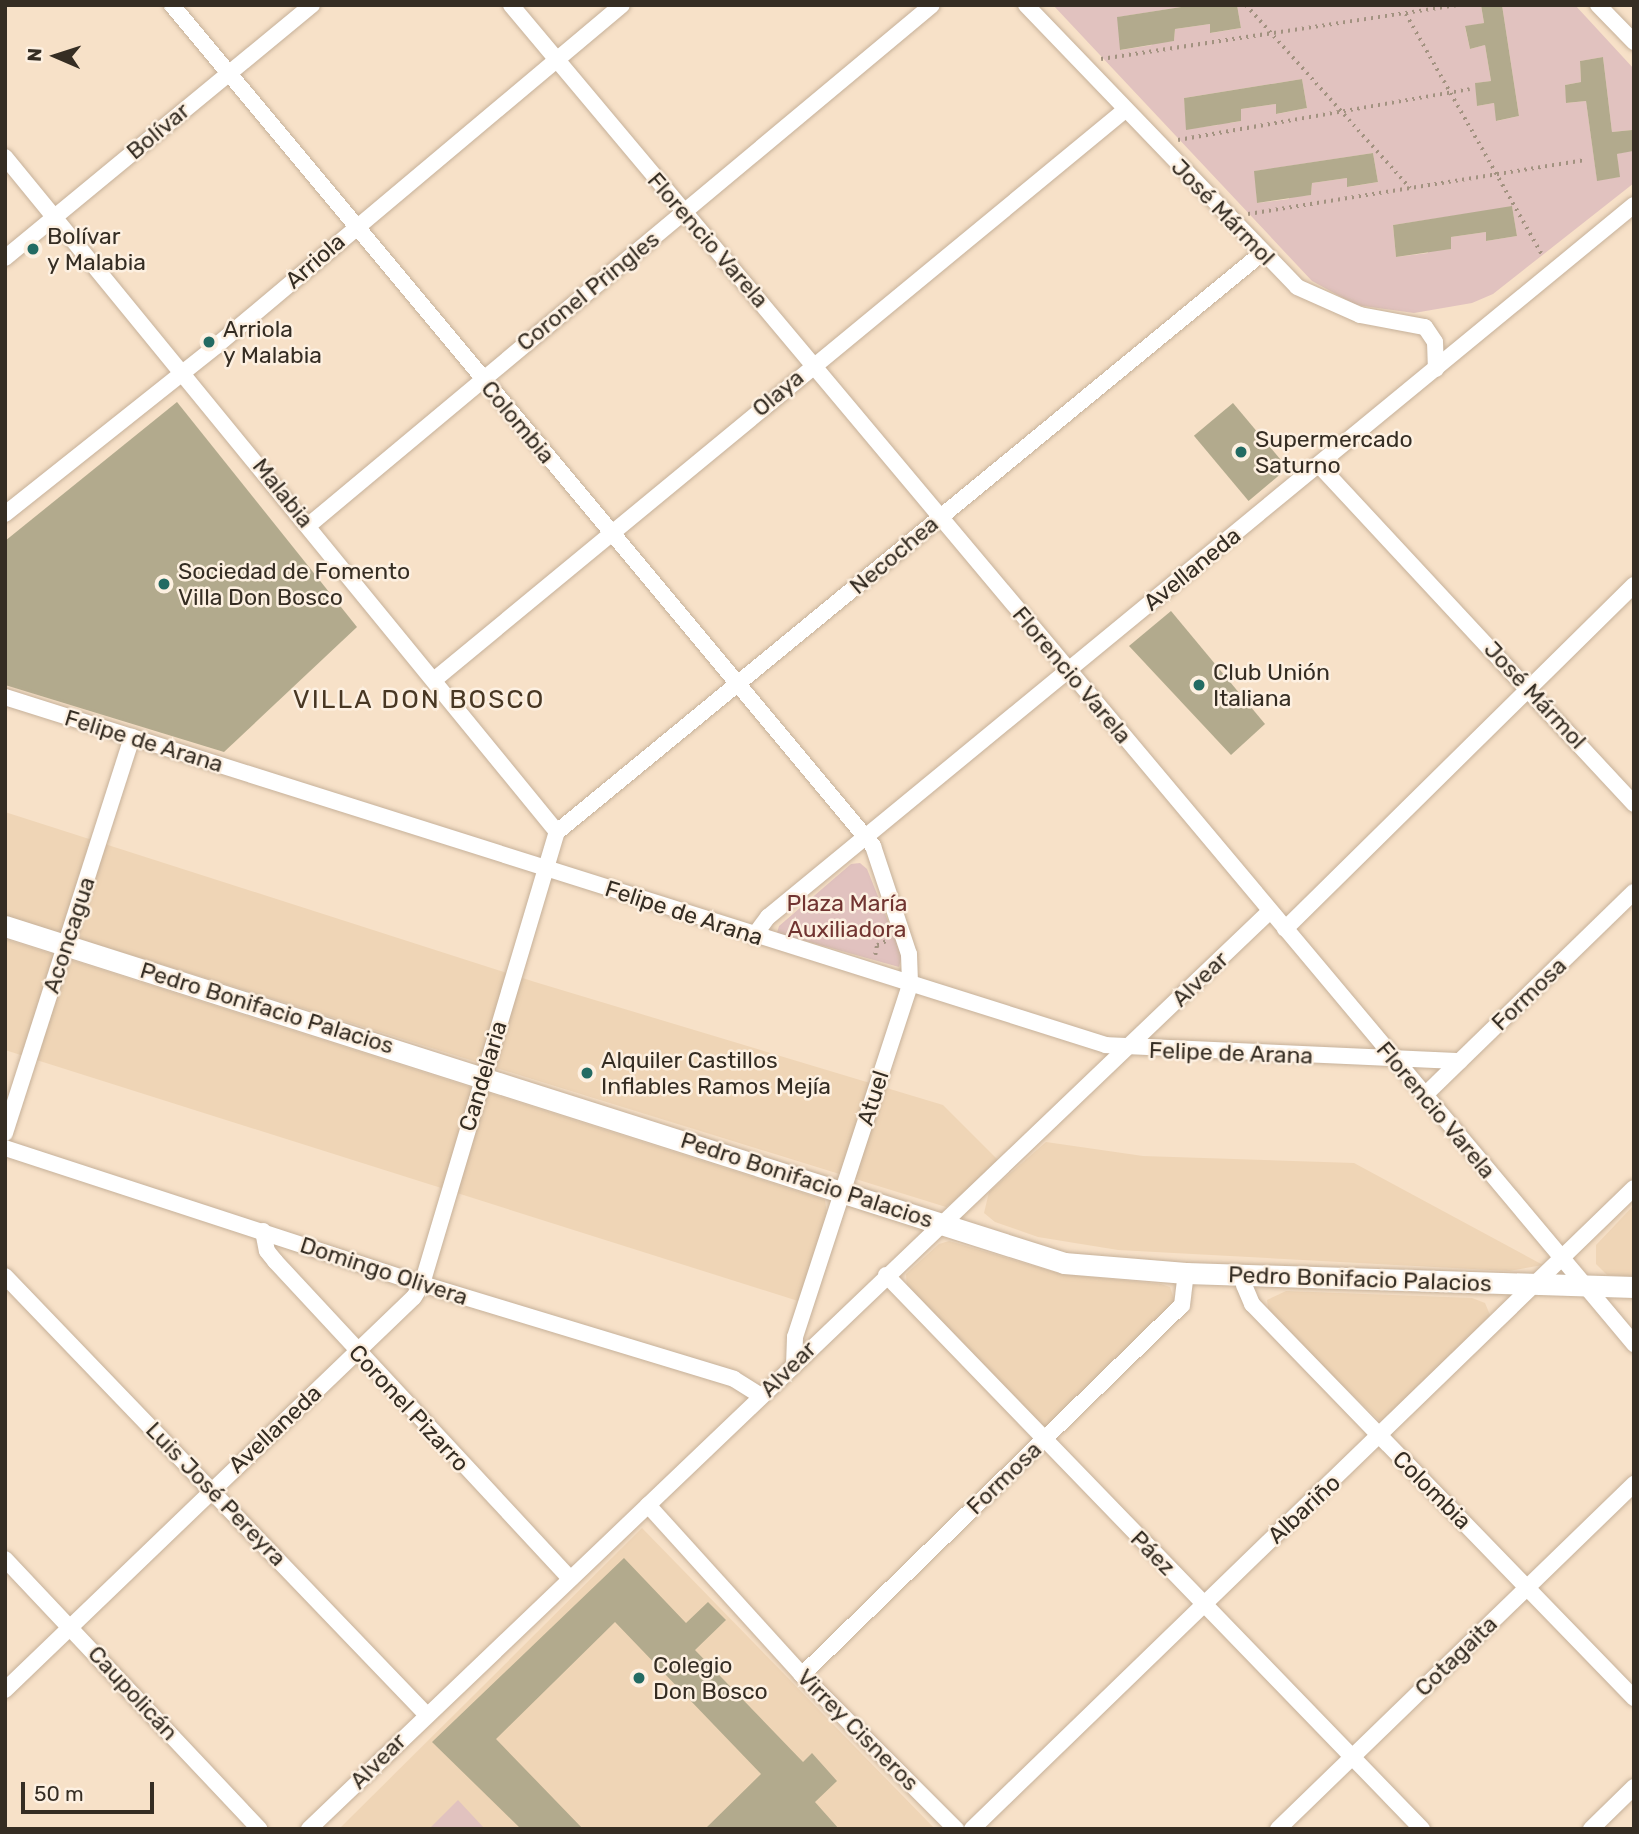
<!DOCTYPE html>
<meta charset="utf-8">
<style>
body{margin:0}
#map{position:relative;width:1639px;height:1834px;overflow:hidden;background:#f7e1c8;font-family:Rubik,sans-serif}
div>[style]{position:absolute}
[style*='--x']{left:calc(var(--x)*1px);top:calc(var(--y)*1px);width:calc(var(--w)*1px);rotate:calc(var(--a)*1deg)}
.built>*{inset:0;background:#efd5b6}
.green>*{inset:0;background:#e1c2bf}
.building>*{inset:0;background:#b2aa8d;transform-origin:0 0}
.path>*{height:3.5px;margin-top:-1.75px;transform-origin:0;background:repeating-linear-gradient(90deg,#a29280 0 2px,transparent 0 7px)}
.roads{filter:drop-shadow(0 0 2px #c6b19a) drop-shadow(0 0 2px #c6b19a)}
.street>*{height:16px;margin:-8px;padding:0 8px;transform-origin:8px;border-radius:8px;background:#fff}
.secondary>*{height:21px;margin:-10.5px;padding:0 10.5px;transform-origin:10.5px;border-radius:10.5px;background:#fff}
.dots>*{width:19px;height:19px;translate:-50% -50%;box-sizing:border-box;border:4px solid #fdf0e1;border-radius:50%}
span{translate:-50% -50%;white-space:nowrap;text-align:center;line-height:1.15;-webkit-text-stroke:5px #fdf0e1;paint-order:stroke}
.street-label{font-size:23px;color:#352d23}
.poi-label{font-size:23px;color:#352d23}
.left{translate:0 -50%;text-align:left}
.park-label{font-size:23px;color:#713431}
.quarter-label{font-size:26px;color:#483723;letter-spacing:2px}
.frame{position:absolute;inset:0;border:7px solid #352d23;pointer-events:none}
.north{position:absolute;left:21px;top:21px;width:70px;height:70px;-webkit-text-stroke:5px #fdf0e1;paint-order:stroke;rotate:273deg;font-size:19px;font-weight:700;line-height:28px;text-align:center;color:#352d23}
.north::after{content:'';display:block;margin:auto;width:24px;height:32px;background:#352d23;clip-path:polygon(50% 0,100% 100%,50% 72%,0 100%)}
.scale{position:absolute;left:21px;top:1782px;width:133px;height:32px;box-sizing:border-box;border:4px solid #352d23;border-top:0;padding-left:9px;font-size:21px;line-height:24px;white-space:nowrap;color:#352d23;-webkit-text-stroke:5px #fdf0e1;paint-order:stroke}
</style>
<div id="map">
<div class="built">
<div style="clip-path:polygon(5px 812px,535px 982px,943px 1105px,1001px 1163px,946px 1207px,5px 916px)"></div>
<div style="clip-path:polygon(5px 939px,825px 1200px,827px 1214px,798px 1301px,5px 1050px)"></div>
<div style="clip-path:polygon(1046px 1142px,1143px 1156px,1354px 1163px,1543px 1265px,1509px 1271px,1118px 1250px,1038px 1237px,995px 1222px,984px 1213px,989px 1192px)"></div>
<div style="clip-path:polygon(1634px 1205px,1634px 1277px,1607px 1275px,1596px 1264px,1596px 1245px)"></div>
<div style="clip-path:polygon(949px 1241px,1061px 1274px,1161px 1284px,1170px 1287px,1176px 1305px,1050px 1427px,1040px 1426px,907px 1288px,906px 1274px,939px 1244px)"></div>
<div style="clip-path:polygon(1286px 1291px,1472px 1298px,1485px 1303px,1490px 1315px,1488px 1323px,1387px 1421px,1379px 1420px,1269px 1315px,1267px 1300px)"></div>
<div style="clip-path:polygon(642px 1528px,935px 1829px,339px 1829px)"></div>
</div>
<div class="green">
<div style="clip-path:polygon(evenodd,1053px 5px,1194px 5px,1118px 17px,1121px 50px,1152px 45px,1151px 34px,1163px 34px,1164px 42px,1174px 41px,1175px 29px,1210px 24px,1211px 33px,1241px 28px,1237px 5px,1481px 5px,1484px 23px,1465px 27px,1470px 49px,1485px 45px,1491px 81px,1476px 83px,1477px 106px,1494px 103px,1497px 121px,1519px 116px,1502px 5px,1575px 5px,1634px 69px,1634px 183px,1493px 294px,1472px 303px,1414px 313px,1356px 305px,1312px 281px,1053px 5px,1603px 57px,1612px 132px,1632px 130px,1633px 150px,1617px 154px,1619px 177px,1597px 180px,1586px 101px,1567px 103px,1565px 85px,1581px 82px,1580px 61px,1603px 57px,1053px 5px,1302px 79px,1307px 108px,1277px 114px,1276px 104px,1241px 109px,1241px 121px,1230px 123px,1229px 114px,1217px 114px,1218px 125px,1187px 129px,1184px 98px,1302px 79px,1053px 5px,1373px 153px,1378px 182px,1348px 187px,1347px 178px,1312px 183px,1311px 195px,1301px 196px,1300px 187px,1288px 188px,1289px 199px,1257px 203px,1255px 171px,1373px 153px,1053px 5px,1512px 207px,1517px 236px,1486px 241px,1486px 232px,1451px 237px,1450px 249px,1440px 250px,1439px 241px,1427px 242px,1428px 253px,1396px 257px,1393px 225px,1512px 207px)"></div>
<div style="clip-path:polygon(860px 863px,867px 869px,902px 956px,899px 967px,777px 933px,779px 926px,851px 864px)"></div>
<div style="clip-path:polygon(458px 1800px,485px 1829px,429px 1829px)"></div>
</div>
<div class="building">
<div style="clip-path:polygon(1194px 5px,1237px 5px,1241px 28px,1210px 33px,1210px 24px,1175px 29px,1174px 41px,1120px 50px,1117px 17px)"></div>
<div style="clip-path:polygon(1481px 5px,1502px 5px,1519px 116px,1496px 121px,1494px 103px,1477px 106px,1475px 83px,1491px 81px,1485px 45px,1470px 49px,1465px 26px,1484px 23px)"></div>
<div style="clip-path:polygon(1603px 57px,1612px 132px,1632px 130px,1633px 151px,1617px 154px,1620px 177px,1597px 181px,1586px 101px,1566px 103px,1565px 85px,1581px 82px,1580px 61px)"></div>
<div style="clip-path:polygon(1302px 79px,1307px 108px,1276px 114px,1276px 104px,1241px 109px,1241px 121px,1186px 130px,1184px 98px)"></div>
<div style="clip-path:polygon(1373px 153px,1378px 182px,1347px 187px,1347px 178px,1312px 183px,1311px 195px,1257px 203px,1254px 171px)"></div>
<div style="clip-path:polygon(1512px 206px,1517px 236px,1486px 241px,1486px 232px,1451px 237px,1451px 249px,1396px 257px,1393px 225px)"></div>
<div style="clip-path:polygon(177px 402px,357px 627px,224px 752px,5px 685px,5px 541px)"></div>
<div style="left:1233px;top:403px;width:85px;height:51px;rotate:50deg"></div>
<div style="clip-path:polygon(1171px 611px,1265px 724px,1231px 755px,1129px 646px)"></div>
<div style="clip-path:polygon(624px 1558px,686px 1623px,708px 1602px,726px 1620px,695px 1650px,803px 1762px,812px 1753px,837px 1781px,815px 1802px,839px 1829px,705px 1829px,761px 1774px,615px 1622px,496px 1739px,583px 1829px,521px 1829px,432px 1742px)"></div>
</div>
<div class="path">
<div style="--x:1246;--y:5;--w:246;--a:48.1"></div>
<div style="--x:1406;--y:14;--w:278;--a:60.5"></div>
<div style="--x:1101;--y:59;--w:362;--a:-8.6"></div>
<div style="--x:1178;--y:140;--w:296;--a:-9.9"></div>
<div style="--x:1248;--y:214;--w:340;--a:-9.1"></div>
<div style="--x:875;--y:955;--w:10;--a:-79"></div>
<div style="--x:877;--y:945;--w:13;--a:-23"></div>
</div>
<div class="roads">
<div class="street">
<div style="--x:172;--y:5;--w:1095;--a:50.19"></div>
<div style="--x:873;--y:846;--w:114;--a:71.6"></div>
<div style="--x:909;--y:954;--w:31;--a:88"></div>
<div style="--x:910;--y:985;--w:370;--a:108.1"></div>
<div style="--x:795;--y:1337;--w:25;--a:92"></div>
<div style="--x:511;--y:5;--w:1748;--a:50.01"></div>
<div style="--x:1026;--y:5;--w:391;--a:46.1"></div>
<div style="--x:1297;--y:287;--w:69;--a:24"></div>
<div style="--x:1360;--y:315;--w:66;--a:10.5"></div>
<div style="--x:1425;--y:327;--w:18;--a:56"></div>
<div style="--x:1435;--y:342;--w:27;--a:88"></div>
<div style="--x:1598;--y:5;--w:52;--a:45.8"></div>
<div style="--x:5;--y:157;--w:872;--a:50.72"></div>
<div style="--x:5;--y:258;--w:398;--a:-39.5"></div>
<div style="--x:1319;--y:465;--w:463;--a:47.1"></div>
<div style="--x:5;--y:514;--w:270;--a:-38.5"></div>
<div style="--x:216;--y:346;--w:530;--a:-40.03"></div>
<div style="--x:309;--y:525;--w:811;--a:-39.85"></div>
<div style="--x:434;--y:680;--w:896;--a:-39.52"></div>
<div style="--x:5;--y:697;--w:1155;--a:17.54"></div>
<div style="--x:1106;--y:1045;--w:354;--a:2.6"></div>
<div style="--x:1285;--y:929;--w:490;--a:-44.6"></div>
<div style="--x:754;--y:936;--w:24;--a:-54"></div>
<div style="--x:768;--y:917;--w:1121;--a:-39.43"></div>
<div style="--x:1425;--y:1095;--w:291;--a:-44.2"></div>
<div style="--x:5;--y:1133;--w:416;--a:-72.2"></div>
<div style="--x:5;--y:1148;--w:439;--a:18.1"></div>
<div style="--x:422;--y:1284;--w:326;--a:16.9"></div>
<div style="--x:734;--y:1379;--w:32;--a:32"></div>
<div style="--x:263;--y:1231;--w:20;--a:79"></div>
<div style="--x:267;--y:1251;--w:13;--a:51"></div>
<div style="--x:275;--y:1261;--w:432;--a:47.1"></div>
<div style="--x:886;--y:1275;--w:771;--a:45.95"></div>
<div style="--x:1246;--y:1275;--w:10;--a:101"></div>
<div style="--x:1244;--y:1285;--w:21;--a:67"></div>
<div style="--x:1252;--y:1304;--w:549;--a:45.89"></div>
<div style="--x:5;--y:1276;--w:606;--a:46.14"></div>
<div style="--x:648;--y:1505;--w:229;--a:47.8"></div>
<div style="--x:802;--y:1675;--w:218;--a:45"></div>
<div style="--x:5;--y:1559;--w:371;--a:46.7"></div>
<div style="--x:802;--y:1675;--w:530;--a:-44.24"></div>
<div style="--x:1182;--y:1305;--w:32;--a:-83"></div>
<div style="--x:5;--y:1690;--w:567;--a:-43.86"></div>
<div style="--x:414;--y:1297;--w:15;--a:-58"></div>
<div style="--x:422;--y:1284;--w:472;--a:-73.4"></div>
<div style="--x:557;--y:832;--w:911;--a:-39.39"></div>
<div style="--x:309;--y:1829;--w:1328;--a:-43.69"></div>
<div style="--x:972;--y:1829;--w:921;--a:-44.08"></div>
<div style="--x:1278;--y:1829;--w:496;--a:-44.1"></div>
<div style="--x:1591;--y:1829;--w:60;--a:-44.3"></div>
</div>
<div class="secondary">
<div style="--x:5;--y:926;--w:1111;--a:17.65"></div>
<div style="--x:1064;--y:1263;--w:122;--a:4.7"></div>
<div style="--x:1186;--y:1273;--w:448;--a:1.8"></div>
</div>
</div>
<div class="dots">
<div style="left:33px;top:249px;background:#236b63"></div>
<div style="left:209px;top:342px;background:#236b63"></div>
<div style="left:1241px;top:452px;background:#236b63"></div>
<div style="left:164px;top:584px;background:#236b63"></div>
<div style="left:1199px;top:685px;background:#236b63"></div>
<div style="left:587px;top:1073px;background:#236b63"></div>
<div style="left:639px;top:1678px;background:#236b63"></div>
</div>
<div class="street-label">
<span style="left:158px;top:131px;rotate:-40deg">Bolívar</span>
<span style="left:1223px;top:212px;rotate:46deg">José Mármol</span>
<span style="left:708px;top:240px;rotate:49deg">Florencio Varela</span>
<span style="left:315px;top:261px;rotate:-41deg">Arriola</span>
<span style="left:588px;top:291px;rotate:-39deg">Coronel Pringles</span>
<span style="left:778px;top:393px;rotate:-40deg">Olaya</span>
<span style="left:518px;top:422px;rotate:50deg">Colombia</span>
<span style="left:283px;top:493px;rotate:51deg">Malabia</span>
<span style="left:894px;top:555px;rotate:-40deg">Necochea</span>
<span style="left:1192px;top:569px;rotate:-39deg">Avellaneda</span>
<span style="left:1072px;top:675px;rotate:50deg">Florencio Varela</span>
<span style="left:1535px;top:695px;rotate:47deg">José Mármol</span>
<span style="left:144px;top:741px;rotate:17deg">Felipe de Arana</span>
<span style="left:684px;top:913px;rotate:18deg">Felipe de Arana</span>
<span style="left:69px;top:935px;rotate:-72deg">Aconcagua</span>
<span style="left:1200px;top:979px;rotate:-44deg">Alvear</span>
<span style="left:1529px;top:994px;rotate:-44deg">Formosa</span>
<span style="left:267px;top:1008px;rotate:17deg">Pedro Bonifacio Palacios</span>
<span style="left:1231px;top:1053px;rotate:2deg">Felipe de Arana</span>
<span style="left:483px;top:1076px;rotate:-73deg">Candelaria</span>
<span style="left:873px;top:1098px;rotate:-72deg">Atuel</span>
<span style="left:1436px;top:1110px;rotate:50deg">Florencio Varela</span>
<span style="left:807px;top:1180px;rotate:18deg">Pedro Bonifacio Palacios</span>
<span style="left:384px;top:1271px;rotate:18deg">Domingo Olivera</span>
<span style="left:1360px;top:1279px;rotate:2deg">Pedro Bonifacio Palacios</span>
<span style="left:788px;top:1369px;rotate:-45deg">Alvear</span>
<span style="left:409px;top:1408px;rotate:47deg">Coronel Pizarro</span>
<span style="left:275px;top:1429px;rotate:-43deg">Avellaneda</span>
<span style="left:1004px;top:1478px;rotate:-44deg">Formosa</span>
<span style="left:1432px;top:1490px;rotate:45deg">Colombia</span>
<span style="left:216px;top:1494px;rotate:46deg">Luis José Pereyra</span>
<span style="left:1304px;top:1509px;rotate:-43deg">Albariño</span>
<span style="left:1153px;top:1553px;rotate:45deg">Páez</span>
<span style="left:1456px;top:1656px;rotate:-44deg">Cotagaita</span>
<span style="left:133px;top:1693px;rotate:47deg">Caupolicán</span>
<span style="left:858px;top:1730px;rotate:45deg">Virrey Cisneros</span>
<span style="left:378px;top:1761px;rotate:-45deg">Alvear</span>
</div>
<div class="poi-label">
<span class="left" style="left:47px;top:249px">Bolívar<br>y Malabia</span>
<span class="left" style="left:223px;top:342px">Arriola<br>y Malabia</span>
<span class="left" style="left:1255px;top:452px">Supermercado<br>Saturno</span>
<span class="left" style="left:178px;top:584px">Sociedad de Fomento<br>Villa Don Bosco</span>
<span class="left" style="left:1213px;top:685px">Club Unión<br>Italiana</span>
<span class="left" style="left:601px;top:1073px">Alquiler Castillos<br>Inflables Ramos Mejía</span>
<span class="left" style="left:653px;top:1678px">Colegio<br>Don Bosco</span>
</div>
<div class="park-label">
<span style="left:847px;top:916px">Plaza María<br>Auxiliadora</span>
</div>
<div class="quarter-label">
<span style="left:419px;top:700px">VILLA DON BOSCO</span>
</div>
<div class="frame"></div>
<div class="north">N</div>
<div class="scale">50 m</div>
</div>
